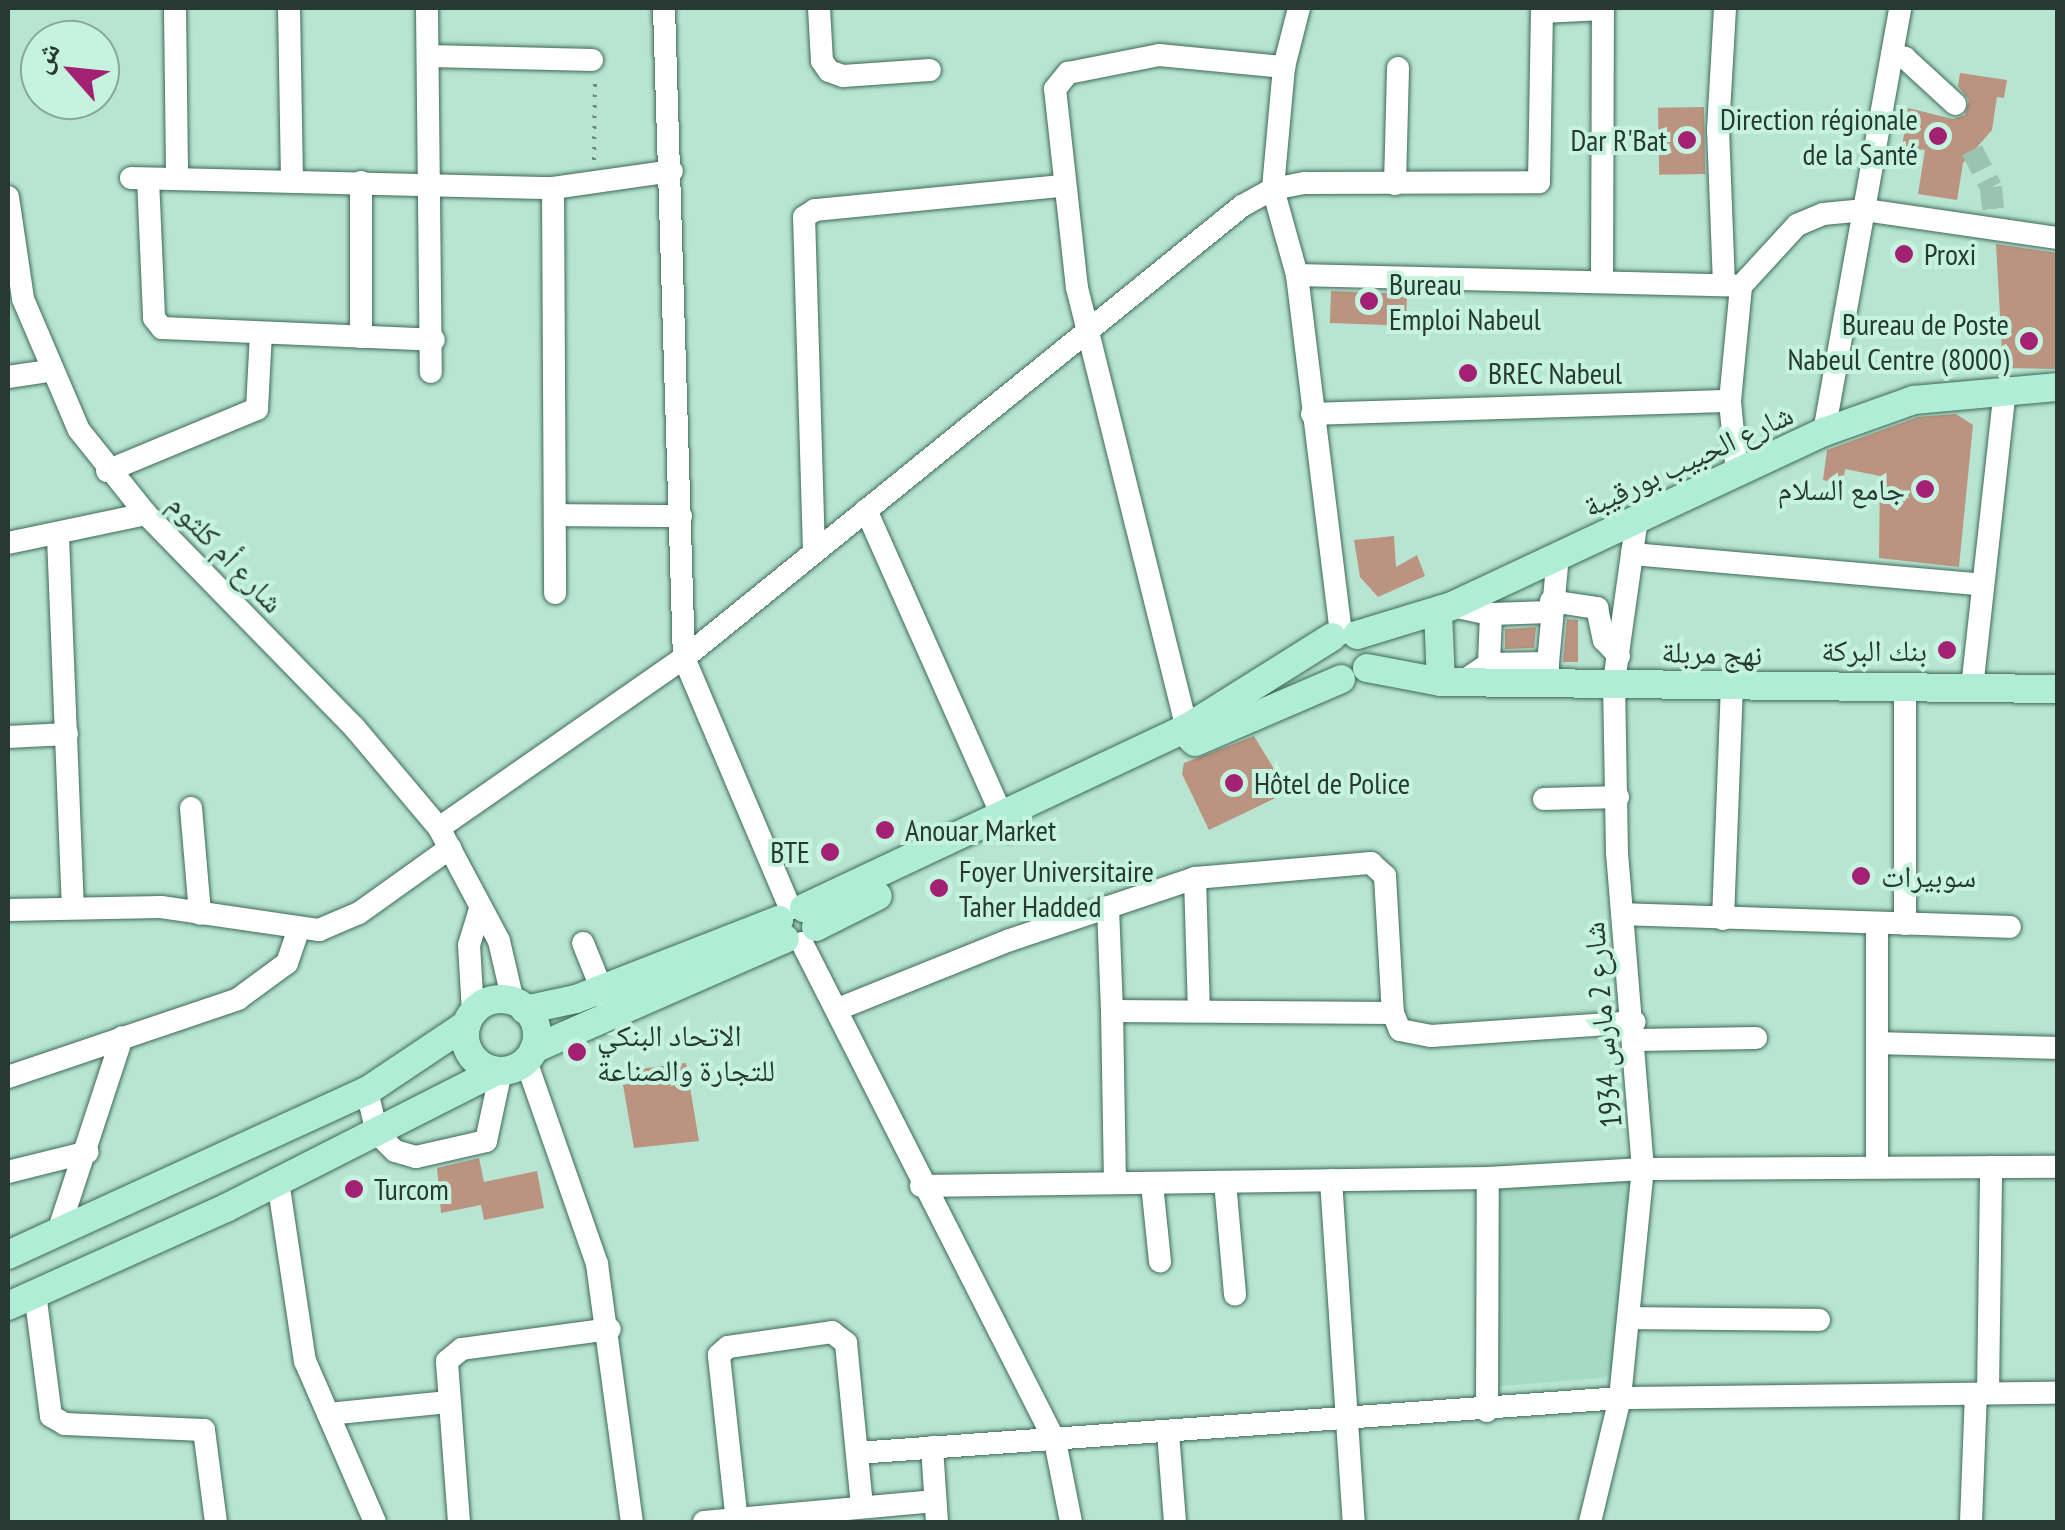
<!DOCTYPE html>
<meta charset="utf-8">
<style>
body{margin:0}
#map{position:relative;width:2065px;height:1530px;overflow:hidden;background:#b8e5d2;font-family:"PT Sans Narrow","Noto Naskh Arabic",sans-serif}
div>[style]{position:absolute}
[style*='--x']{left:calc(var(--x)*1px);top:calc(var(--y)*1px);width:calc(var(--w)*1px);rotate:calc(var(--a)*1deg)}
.built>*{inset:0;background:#a5dbc4}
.building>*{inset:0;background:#ba9481;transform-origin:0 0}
.minor-tunnel>*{height:22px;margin-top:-11px;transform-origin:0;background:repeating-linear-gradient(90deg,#9bc3b2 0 22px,transparent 0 33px)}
.path>*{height:4px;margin-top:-2px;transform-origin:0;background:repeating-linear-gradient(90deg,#6d8c7f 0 2.5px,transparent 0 10.5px)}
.roads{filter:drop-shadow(0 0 2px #3f6959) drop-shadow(0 0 2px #3f6959)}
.minor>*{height:22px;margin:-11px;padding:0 11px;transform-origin:11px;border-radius:11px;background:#fff}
.major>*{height:28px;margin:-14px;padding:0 14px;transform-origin:14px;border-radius:14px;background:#afedd6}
.major>.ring{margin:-14px;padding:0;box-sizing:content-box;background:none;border:28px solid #afedd6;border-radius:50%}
.dots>*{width:28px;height:28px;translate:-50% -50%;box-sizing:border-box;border:5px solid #c5f3df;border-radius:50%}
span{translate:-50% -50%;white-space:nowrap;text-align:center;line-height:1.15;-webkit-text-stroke:8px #c5f3df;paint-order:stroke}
.poi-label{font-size:30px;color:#273932}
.right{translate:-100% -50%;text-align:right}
.left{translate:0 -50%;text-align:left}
.street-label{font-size:30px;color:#273932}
.frame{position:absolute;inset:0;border:10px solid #273932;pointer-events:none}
.north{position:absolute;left:20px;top:20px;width:100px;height:100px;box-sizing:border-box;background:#c5f3df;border:2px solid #86a99a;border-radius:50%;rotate:297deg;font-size:28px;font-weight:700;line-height:40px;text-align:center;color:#273932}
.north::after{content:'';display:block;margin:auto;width:35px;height:45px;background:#a22172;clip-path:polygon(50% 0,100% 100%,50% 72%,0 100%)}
</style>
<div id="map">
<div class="built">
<div style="clip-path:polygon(1635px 1163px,1618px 1363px,1604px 1378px,1499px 1386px,1500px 1172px)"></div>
</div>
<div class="building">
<div style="clip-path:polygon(1960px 73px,2007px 80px,2004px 98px,1997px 97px,1992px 130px,1963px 163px,1957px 200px,1918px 194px,1925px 150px,1902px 147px,1908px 108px,1953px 119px,1965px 115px,1969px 100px,1958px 86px)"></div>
<div style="left:1704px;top:107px;width:67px;height:46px;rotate:89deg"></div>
<div style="clip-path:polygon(1996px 244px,2058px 253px,2058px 369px,2003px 368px)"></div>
<div style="left:1331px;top:291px;width:76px;height:32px;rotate:2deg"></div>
<div style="clip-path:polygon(1956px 414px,1973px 425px,1959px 567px,1879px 558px,1880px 476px,1845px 469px,1843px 484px,1823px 480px,1827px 450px,1918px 417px)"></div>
<div style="clip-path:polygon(1394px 536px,1396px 567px,1417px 555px,1425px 576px,1378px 597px,1360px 577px,1354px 540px)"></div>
<div style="clip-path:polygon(1567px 619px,1578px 620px,1578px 662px,1563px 662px)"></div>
<div style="clip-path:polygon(1536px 627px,1534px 648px,1505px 649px,1505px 629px)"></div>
<div style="clip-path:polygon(1254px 736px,1288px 792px,1209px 830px,1182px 774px,1184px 763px)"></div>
<div style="clip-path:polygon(686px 1063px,699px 1141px,634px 1148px,623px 1085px,633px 1083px,632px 1070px)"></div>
<div style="clip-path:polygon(479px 1158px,484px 1182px,537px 1171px,544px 1208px,484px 1220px,481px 1205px,441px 1213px,437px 1168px)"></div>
</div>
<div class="minor-tunnel">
<div style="--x:1972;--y:150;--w:42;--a:62.8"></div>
<div style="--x:1991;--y:187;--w:42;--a:84.6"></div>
</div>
<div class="path">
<div style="--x:594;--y:160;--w:81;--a:-89.3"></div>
</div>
<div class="roads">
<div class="minor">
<div style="--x:175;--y:8;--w:171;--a:89.3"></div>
<div style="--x:289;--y:8;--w:171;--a:89"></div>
<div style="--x:427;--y:8;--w:364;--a:89.4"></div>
<div style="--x:664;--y:8;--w:650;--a:88.24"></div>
<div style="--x:684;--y:658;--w:272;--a:67"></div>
<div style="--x:819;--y:8;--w:53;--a:86.8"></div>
<div style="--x:822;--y:61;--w:12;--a:55"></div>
<div style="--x:829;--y:71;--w:15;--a:20"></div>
<div style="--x:843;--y:76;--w:87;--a:-3.9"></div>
<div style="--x:1299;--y:8;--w:61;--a:104.3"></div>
<div style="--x:1284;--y:67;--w:122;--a:95.2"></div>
<div style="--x:1273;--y:189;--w:89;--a:74.4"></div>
<div style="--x:1297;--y:275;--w:361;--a:83"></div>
<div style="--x:1892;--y:54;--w:14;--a:17"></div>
<div style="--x:1905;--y:58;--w:68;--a:42.6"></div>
<div style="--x:430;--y:56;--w:162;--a:1.4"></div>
<div style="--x:131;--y:178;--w:422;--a:1.4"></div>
<div style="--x:553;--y:188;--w:120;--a:-8.1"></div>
<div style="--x:148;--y:179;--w:139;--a:87.5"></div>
<div style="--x:154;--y:318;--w:13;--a:51"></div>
<div style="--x:162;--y:328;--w:272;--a:2.5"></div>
<div style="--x:1395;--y:184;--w:116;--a:-88.5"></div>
<div style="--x:553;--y:188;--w:405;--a:89.7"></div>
<div style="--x:8;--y:197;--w:103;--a:81.6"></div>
<div style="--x:23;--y:299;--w:142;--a:66.9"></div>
<div style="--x:79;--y:430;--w:107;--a:51.4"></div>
<div style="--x:146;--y:514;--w:298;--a:45.7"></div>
<div style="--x:354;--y:727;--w:132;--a:49.9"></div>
<div style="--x:439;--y:828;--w:128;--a:62"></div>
<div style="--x:499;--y:941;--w:62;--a:76.9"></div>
<div style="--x:1297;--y:275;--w:444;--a:1.4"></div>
<div style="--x:1602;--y:282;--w:274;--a:-89.8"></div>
<div style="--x:1724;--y:285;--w:155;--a:-92.2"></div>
<div style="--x:1718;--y:130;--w:122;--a:-86.7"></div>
<div style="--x:361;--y:337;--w:155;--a:-90"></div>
<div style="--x:8;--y:377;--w:40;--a:-8.5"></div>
<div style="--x:1312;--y:414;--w:418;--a:-1.8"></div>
<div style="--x:1824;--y:432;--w:431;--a:-79.8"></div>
<div style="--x:107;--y:471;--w:162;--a:-22.5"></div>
<div style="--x:257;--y:409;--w:76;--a:-87"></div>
<div style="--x:1737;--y:473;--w:72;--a:-95.6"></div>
<div style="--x:1730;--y:401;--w:116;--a:-84.5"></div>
<div style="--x:1741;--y:286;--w:83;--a:-47.4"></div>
<div style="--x:1797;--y:225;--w:28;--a:-23"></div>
<div style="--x:1823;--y:214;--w:42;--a:-5.4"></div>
<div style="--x:1865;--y:210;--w:195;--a:8.3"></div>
<div style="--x:866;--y:510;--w:351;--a:66"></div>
<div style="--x:555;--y:515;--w:126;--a:0.5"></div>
<div style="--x:58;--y:537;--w:369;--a:87.7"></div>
<div style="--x:8;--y:543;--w:141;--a:-11.9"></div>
<div style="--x:814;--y:552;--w:335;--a:-91.7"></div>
<div style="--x:804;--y:217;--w:13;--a:-32"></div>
<div style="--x:815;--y:210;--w:247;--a:-5.6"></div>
<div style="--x:1632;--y:554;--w:352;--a:5"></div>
<div style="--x:1551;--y:601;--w:47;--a:8.7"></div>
<div style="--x:1597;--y:608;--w:33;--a:78"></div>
<div style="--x:1604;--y:640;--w:22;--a:47"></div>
<div style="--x:1452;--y:606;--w:40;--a:12"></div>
<div style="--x:1491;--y:614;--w:59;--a:-1.9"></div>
<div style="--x:1548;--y:663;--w:107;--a:-84.7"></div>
<div style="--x:1489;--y:664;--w:50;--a:-87.7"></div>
<div style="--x:1462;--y:682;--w:32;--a:-34"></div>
<div style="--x:1489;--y:664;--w:59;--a:-1"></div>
<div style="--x:1548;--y:663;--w:19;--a:90"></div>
<div style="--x:1972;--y:688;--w:302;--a:-83.7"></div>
<div style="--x:8;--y:737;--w:59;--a:-2.9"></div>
<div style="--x:1190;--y:741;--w:467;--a:-104"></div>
<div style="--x:1077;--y:288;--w:200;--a:-96.3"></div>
<div style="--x:1055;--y:89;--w:21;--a:-51"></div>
<div style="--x:1068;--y:73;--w:93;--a:-11.2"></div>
<div style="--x:1159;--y:55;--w:126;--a:5.5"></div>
<div style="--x:1544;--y:799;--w:74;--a:-1.5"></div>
<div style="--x:191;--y:808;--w:106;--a:85.1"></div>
<div style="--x:439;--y:828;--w:298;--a:-34.8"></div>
<div style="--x:684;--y:658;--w:718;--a:-39.01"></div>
<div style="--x:1242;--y:206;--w:35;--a:-29"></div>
<div style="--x:1273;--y:189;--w:33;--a:-11"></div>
<div style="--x:1305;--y:183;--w:234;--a:-0.2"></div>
<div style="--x:1539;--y:182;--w:170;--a:-89"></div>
<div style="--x:1542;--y:12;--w:61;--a:-2.8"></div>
<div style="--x:1195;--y:878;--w:132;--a:88.3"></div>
<div style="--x:1108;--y:907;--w:104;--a:87.8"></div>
<div style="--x:1112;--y:1011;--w:281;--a:0.4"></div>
<div style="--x:1393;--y:1013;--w:18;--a:68"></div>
<div style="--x:1400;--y:1030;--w:32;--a:11"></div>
<div style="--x:1431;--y:1036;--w:204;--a:-3.9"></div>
<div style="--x:8;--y:910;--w:153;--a:-1.1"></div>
<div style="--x:161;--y:907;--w:160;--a:8.3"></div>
<div style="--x:319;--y:930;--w:43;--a:-23"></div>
<div style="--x:359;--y:913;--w:112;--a:-35.5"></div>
<div style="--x:1622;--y:914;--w:388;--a:1.9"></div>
<div style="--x:1723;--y:919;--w:234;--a:-87.8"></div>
<div style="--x:1877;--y:923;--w:244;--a:90"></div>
<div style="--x:1905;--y:924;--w:234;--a:-90"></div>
<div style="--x:583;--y:943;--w:67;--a:68"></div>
<div style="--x:802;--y:943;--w:559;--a:63.07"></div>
<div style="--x:1055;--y:1441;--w:83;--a:78.8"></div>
<div style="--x:838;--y:1009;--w:185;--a:-21.9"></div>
<div style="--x:1010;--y:940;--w:195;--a:-18.5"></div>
<div style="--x:1195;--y:878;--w:177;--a:-4.9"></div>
<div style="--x:1371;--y:863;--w:19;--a:43"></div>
<div style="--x:1385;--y:876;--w:137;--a:86.7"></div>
<div style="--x:1112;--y:1011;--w:172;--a:89"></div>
<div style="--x:473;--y:1012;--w:67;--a:-93.4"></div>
<div style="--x:469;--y:945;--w:38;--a:-73"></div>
<div style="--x:1636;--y:1040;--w:120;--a:-1"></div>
<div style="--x:1877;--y:1043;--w:181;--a:1.6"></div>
<div style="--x:526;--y:1061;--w:215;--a:70.7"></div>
<div style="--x:597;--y:1264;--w:260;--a:82.3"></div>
<div style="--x:8;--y:1077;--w:243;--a:-18.7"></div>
<div style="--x:238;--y:999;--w:61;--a:-36.3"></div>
<div style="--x:287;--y:963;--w:34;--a:-71"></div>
<div style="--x:367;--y:1091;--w:43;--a:76.6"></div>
<div style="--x:377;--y:1133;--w:25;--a:45"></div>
<div style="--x:395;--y:1151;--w:22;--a:16"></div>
<div style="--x:416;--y:1157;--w:72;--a:-12.9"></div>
<div style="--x:486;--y:1141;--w:72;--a:-77.9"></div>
<div style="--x:8;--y:1172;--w:82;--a:-14"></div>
<div style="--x:1331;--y:1180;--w:343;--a:86.2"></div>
<div style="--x:278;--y:1181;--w:182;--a:81.5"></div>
<div style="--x:305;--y:1361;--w:176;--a:66.5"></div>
<div style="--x:1225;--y:1182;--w:113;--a:84.9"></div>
<div style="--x:1152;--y:1184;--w:78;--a:84.1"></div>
<div style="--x:921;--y:1186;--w:567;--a:-0.81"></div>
<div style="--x:1488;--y:1178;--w:155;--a:-3.3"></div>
<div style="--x:1643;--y:1169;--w:415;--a:-0.3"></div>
<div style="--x:58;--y:1232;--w:205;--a:-71.8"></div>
<div style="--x:35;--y:1293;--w:124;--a:82.6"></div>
<div style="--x:51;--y:1416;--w:16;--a:30"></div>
<div style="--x:65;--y:1424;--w:139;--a:2.5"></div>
<div style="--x:204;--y:1430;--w:93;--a:82.6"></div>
<div style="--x:1631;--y:1318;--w:188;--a:0.6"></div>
<div style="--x:1988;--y:1393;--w:226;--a:-89.2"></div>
<div style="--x:1487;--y:1411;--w:233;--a:-89.8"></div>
<div style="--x:328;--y:1414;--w:121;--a:-5.7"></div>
<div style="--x:1168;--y:1433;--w:89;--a:85.5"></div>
<div style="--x:932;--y:1447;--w:75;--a:86.2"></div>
<div style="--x:857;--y:1453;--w:765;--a:-4.12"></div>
<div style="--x:1620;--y:1398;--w:438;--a:-0.7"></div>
<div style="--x:459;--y:1522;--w:161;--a:-94.3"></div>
<div style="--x:447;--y:1361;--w:19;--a:-39"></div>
<div style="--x:462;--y:1349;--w:149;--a:-7.7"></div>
<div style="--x:704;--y:1522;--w:232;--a:-5.2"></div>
<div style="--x:737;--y:1522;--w:168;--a:-96.2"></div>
<div style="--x:719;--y:1355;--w:12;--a:-42"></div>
<div style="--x:728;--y:1347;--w:105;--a:-8.2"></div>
<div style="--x:832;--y:1332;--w:18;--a:38"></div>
<div style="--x:846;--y:1343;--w:164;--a:84.4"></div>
<div style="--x:1590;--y:1522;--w:128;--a:-76.4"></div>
<div style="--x:1620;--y:1398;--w:230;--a:-84.3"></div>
<div style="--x:1643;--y:1169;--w:317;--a:-94.7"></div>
<div style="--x:1617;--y:853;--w:171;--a:-91"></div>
<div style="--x:1614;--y:682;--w:166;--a:-82"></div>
<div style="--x:1971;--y:1522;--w:128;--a:-87.8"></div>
</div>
<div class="major">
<div style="--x:1438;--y:611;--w:71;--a:87.6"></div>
<div style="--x:1357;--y:635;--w:99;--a:-17"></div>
<div style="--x:1452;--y:606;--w:411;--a:-25.1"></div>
<div style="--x:1824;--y:432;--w:96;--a:-19.6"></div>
<div style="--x:1914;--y:400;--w:145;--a:-5.2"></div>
<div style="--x:1367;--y:668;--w:75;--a:10.7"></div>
<div style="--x:1441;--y:682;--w:617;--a:0.65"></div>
<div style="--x:1195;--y:742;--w:159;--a:-23.3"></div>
<div style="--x:804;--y:908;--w:423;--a:-25.2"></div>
<div style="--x:1187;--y:728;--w:171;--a:-32.1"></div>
<div style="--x:816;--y:927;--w:69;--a:-26.6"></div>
<div class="ring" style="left:465px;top:999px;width:44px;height:44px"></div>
<div style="--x:525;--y:1010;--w:52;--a:-12.2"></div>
<div style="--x:576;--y:999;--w:218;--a:-21.3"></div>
<div style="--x:534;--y:1049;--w:274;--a:-23.7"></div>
<div style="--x:8;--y:1255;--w:395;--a:-24.6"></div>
<div style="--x:367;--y:1091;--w:120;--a:-33.8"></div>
<div style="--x:8;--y:1306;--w:239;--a:-24.2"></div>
<div style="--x:226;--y:1208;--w:303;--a:-26.9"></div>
</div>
</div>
<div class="dots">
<div style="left:1938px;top:136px;background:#a22172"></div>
<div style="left:1687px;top:140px;background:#a22172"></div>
<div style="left:1904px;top:254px;background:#a22172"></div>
<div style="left:1369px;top:301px;background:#a22172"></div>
<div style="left:2029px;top:341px;background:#a22172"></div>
<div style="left:1468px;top:373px;background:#a22172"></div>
<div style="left:1925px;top:489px;background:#a22172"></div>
<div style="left:1947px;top:650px;background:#a22172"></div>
<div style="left:1234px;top:783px;background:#a22172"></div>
<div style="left:885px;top:830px;background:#a22172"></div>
<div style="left:830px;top:852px;background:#a22172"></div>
<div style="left:1861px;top:876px;background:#a22172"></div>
<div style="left:939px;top:888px;background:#a22172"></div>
<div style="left:577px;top:1052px;background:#a22172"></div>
<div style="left:354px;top:1189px;background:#a22172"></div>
</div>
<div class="poi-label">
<span class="right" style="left:1918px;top:136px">Direction régionale<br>de la Santé</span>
<span class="right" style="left:1667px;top:140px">Dar R'Bat</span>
<span class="left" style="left:1924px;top:254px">Proxi</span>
<span class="left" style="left:1389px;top:301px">Bureau<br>Emploi Nabeul</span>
<span class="right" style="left:2009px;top:341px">Bureau de Poste<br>Nabeul Centre (8000)</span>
<span class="left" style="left:1488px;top:373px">BREC Nabeul</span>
<span class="right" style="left:1905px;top:489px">جامع السلام</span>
<span class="right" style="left:1927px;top:650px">بنك البركة</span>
<span class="left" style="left:1254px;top:783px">Hôtel de Police</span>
<span class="left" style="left:905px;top:830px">Anouar Market</span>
<span class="right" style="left:810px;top:852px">BTE</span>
<span class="left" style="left:959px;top:888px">Foyer Universitaire<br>Taher Hadded</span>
<span class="left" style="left:1881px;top:876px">سوبيرات</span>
<span class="left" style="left:597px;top:1052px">الاتحاد البنكي<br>للتجارة والصناعة</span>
<span class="left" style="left:374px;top:1189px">Turcom</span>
</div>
<div class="street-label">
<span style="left:1688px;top:460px;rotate:-25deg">شارع الحبيب بورقيبة</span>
<span style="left:226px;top:553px;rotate:46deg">شارع أم كلثوم</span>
<span style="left:1712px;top:653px;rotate:2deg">نهج مربلة</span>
<span style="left:1602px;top:1025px;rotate:-95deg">شارع 2 مارس 1934</span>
</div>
<div class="frame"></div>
<div class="north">ش</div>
</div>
